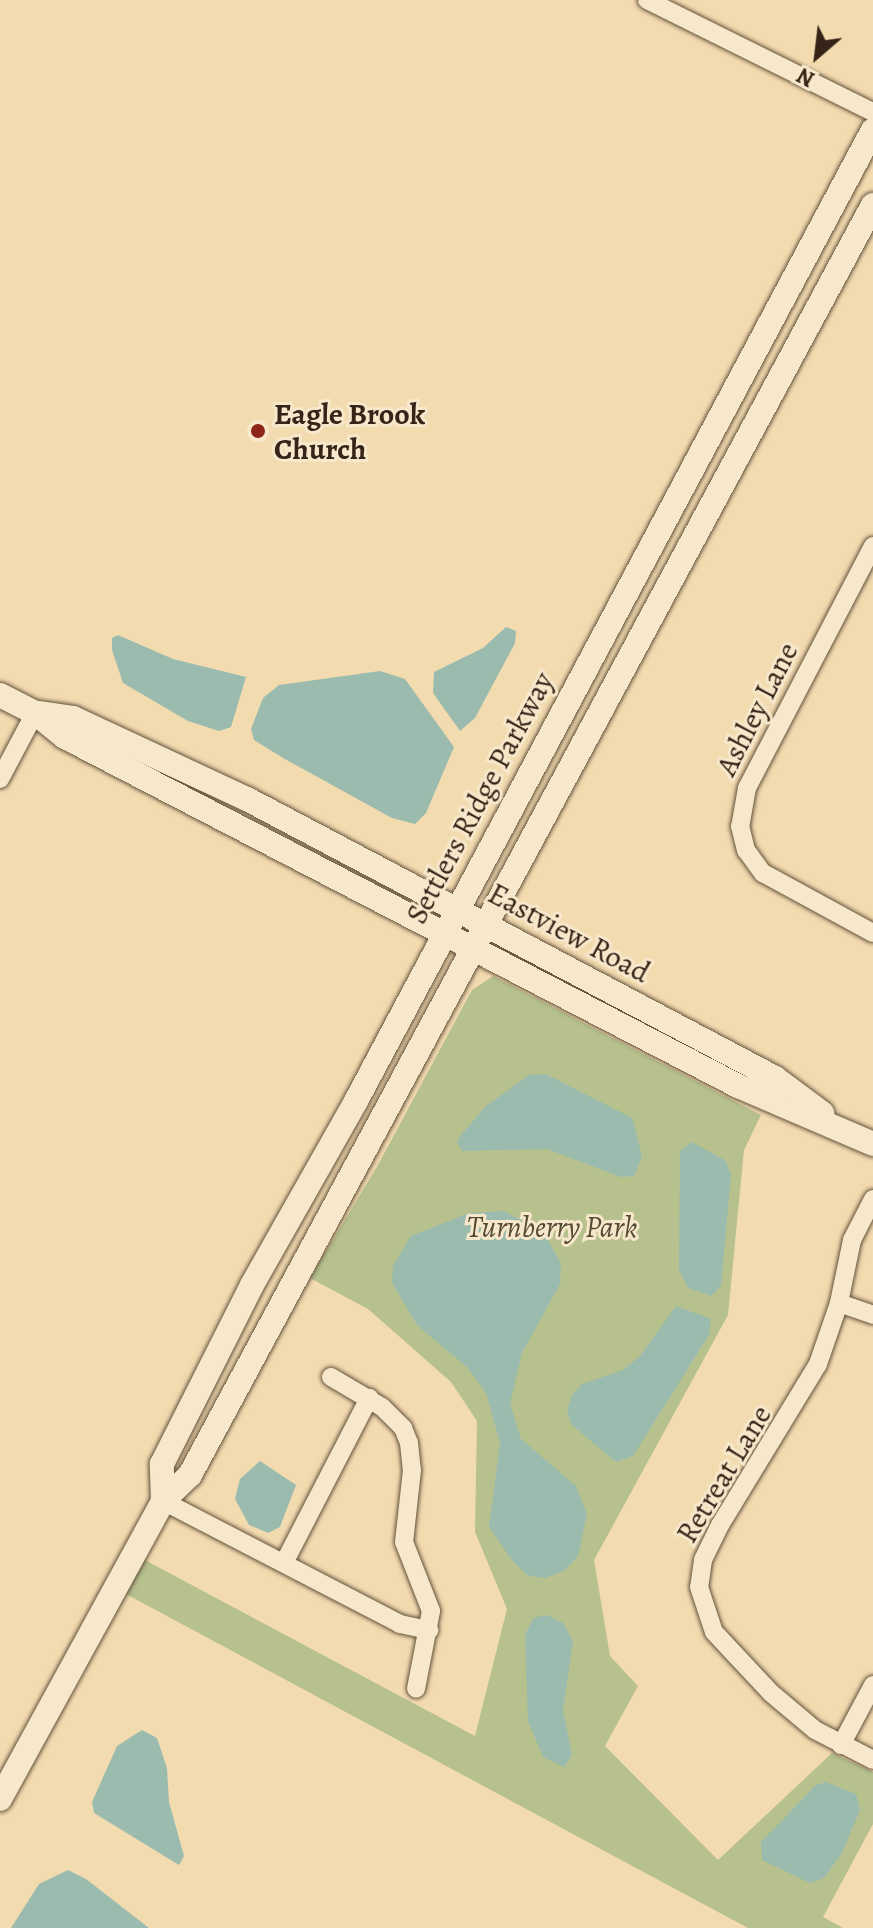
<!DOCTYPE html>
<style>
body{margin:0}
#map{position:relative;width:873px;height:1928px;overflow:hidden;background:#f3dbb0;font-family:Alegreya,serif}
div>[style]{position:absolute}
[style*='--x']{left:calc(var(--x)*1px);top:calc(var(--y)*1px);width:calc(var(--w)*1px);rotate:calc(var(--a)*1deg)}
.green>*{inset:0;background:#b6c18e}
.water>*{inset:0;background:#9bbbae}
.roads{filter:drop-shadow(0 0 2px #64523d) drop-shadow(0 0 2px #64523d)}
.street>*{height:18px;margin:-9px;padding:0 9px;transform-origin:9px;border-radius:9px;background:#f7e8cc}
.secondary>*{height:24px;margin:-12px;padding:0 12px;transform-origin:12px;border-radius:12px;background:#f7e8cc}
.dots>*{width:22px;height:22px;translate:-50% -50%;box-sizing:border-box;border:4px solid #f7e8cc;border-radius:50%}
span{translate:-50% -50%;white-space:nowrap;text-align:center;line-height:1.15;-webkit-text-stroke:6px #f7e8cc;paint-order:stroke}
.poi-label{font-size:30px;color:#352417;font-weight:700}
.left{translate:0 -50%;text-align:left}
.street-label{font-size:30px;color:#352417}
.park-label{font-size:30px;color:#554b35;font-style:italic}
.north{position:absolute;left:777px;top:16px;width:80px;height:80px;-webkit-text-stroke:6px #f7e8cc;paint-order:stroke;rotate:208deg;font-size:22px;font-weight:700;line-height:32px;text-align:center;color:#352417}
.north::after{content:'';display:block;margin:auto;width:28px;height:36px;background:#352417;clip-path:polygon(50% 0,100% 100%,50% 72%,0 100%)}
</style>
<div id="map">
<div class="green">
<div style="clip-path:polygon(493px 976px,761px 1115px,744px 1150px,728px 1315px,594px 1560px,610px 1656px,638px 1686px,605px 1746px,718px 1860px,832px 1753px,873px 1772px,873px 1824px,823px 1917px,843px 1928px,748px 1928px,124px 1593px,143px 1559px,475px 1736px,507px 1609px,475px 1532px,477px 1421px,451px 1382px,368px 1309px,310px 1278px,378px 1165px,472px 990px)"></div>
</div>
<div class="water">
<div style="clip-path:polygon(506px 627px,516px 631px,515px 643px,475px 718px,460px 731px,433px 693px,434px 672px,483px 648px)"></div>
<div style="clip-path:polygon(118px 635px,173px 659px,246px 677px,231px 727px,219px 731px,188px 721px,123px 683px,112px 650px,112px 638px)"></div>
<div style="clip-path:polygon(380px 671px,405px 679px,454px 747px,426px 813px,415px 824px,392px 818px,283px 758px,254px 740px,251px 729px,263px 698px,279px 685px)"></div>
<div style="clip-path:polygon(546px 1074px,632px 1118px,642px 1156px,634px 1176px,621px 1177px,547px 1149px,462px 1151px,457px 1142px,460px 1136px,486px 1106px,529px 1075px)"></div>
<div style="clip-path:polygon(691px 1142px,725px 1160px,731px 1174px,721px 1286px,711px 1296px,688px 1288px,679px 1270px,680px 1151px)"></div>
<div style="clip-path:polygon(504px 1211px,544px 1233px,561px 1263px,560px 1284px,522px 1353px,510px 1403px,521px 1439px,576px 1486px,587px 1514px,578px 1556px,564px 1571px,545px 1578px,529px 1576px,514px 1563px,489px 1527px,500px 1443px,486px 1393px,468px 1368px,417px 1325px,392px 1283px,393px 1266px,411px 1236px,469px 1213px)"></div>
<div style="clip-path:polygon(676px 1306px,711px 1319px,709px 1335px,633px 1456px,616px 1462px,571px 1424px,567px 1411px,572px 1395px,582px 1384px,623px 1370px,640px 1356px)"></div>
<div style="clip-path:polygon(260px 1461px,296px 1485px,280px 1527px,268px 1533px,249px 1525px,235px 1499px,240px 1479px)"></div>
<div style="clip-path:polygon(547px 1615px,563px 1623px,573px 1641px,563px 1710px,572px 1755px,564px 1767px,543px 1757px,528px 1721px,525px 1635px,533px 1618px)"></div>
<div style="clip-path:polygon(142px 1730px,157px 1738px,167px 1768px,169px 1802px,184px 1856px,179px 1865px,94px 1813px,92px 1802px,117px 1746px)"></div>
<div style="clip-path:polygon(826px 1782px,856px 1794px,860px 1810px,842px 1853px,824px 1878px,810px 1883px,762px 1860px,761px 1842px,816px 1785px)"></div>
<div style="clip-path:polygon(68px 1870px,86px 1879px,149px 1928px,11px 1928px,39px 1884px)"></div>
</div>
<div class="roads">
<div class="street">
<div style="--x:647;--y:0;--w:252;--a:26.4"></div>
<div style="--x:873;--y:546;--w:273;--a:117.5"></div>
<div style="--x:747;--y:788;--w:39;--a:100"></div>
<div style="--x:740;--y:826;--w:25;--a:76"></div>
<div style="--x:746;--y:850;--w:29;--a:54"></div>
<div style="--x:763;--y:873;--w:125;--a:28.6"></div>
<div style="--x:0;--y:779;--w:75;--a:-62.1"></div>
<div style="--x:873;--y:1199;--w:46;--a:117.1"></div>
<div style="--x:852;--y:1240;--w:64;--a:101.7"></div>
<div style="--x:839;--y:1303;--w:65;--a:109"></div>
<div style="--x:818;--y:1364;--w:188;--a:121.3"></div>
<div style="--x:720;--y:1525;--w:39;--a:116"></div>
<div style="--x:703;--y:1560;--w:27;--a:98"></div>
<div style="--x:699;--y:1587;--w:47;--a:71.6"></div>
<div style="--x:714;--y:1632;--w:83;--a:46.9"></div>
<div style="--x:771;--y:1693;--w:57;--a:40.1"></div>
<div style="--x:815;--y:1730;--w:65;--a:27.3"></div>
<div style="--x:839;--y:1303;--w:36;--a:19"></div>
<div style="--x:331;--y:1377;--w:59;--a:30.5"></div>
<div style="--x:382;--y:1407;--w:30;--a:45"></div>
<div style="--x:403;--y:1428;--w:16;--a:68"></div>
<div style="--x:409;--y:1443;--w:27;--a:84"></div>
<div style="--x:412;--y:1470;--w:72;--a:96.3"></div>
<div style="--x:404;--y:1542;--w:74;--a:68.6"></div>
<div style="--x:431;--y:1611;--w:79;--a:100.9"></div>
<div style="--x:163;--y:1501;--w:267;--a:27.4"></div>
<div style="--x:400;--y:1624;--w:30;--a:12"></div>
<div style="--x:284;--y:1563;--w:186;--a:-62.7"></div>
<div style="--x:841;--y:1745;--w:68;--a:-61.9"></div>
</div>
<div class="secondary">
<div style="--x:0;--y:695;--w:39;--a:27"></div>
<div style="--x:35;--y:713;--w:38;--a:39"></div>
<div style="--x:65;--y:737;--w:758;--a:27.41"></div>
<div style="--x:738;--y:1086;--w:147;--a:23.2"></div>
<div style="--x:38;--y:713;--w:35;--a:8"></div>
<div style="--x:73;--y:718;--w:192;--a:25"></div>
<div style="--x:247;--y:799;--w:597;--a:27.85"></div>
<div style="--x:775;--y:1078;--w:59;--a:36.7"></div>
<div style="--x:163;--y:1501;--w:37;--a:-92"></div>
<div style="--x:162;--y:1464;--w:200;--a:-63.3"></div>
<div style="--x:252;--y:1285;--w:211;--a:-60.5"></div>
<div style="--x:356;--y:1101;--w:1100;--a:-61.97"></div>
<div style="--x:0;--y:1799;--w:340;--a:-61.3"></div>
<div style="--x:163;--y:1501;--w:37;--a:-44"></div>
<div style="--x:190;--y:1475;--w:1442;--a:-61.73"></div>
</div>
</div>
<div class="dots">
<div style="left:258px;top:431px;background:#8f2418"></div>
</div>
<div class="poi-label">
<span class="left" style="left:274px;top:431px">Eagle Brook<br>Church</span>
</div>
<div class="street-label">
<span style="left:757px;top:709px;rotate:-63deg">Ashley Lane</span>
<span style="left:480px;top:798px;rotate:-62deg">Settlers Ridge Parkway</span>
<span style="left:569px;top:933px;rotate:28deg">Eastview Road</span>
<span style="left:724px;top:1474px;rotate:-59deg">Retreat Lane</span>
</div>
<div class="park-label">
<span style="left:552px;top:1227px">Turnberry Park</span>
</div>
<div class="north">N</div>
</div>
